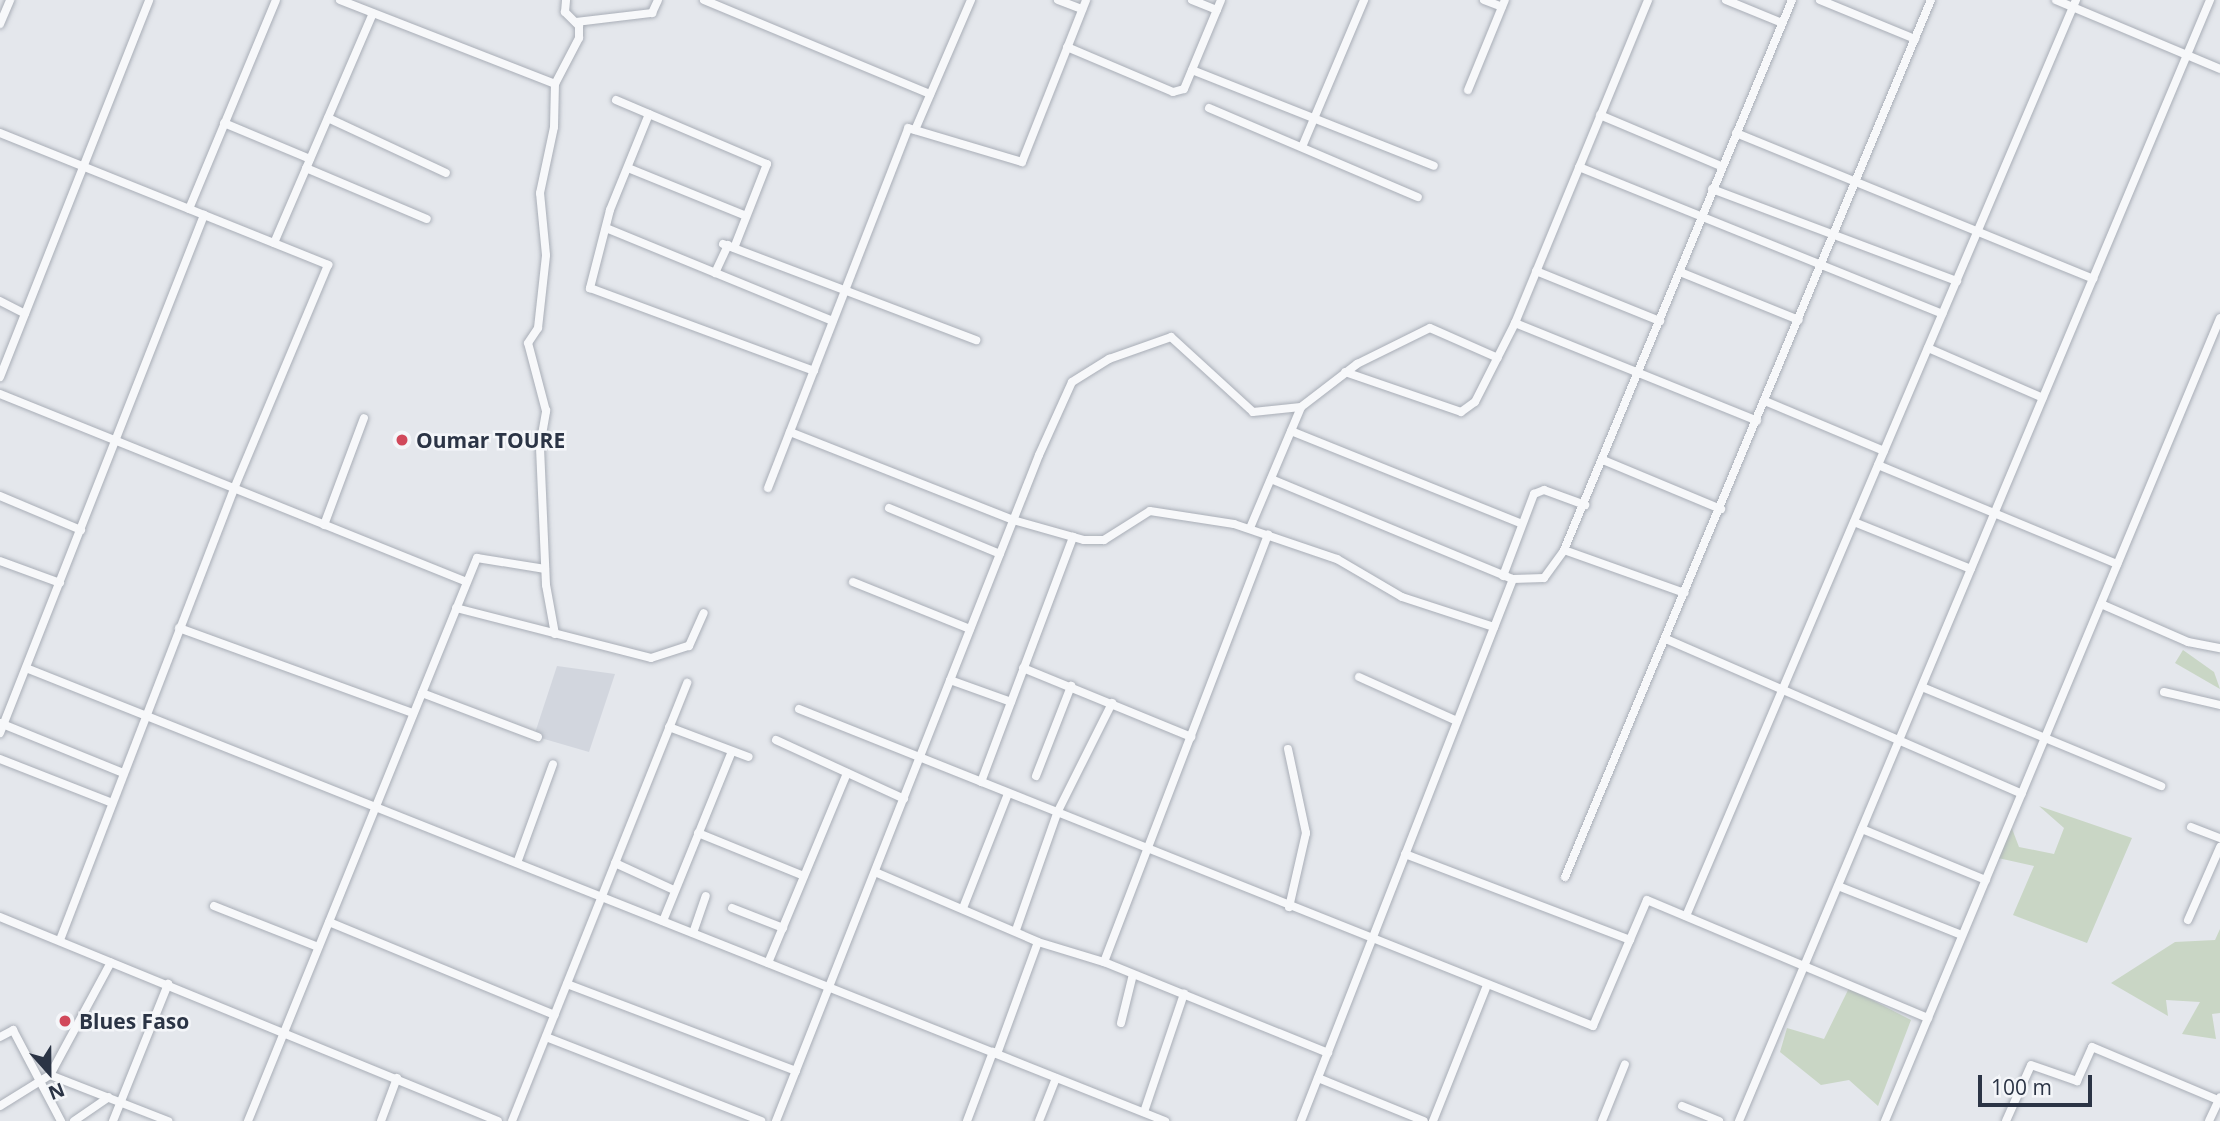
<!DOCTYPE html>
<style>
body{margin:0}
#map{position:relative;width:2220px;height:1121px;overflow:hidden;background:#e4e7ec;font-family:"Open Sans",sans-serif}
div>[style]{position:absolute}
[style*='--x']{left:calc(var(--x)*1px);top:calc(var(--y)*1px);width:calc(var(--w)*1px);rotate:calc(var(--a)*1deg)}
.built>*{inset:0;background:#d2d6de}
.green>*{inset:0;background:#c9d6c5}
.roads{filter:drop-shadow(0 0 2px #a9aeb7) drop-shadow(0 0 2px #a9aeb7)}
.minor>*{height:8px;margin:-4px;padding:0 4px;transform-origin:4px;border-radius:4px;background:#f7f8fa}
.dots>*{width:19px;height:19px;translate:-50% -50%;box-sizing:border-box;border:4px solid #f4f6f9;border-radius:50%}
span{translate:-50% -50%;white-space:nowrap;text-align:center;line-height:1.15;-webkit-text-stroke:5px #f4f6f9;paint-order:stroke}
.poi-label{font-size:21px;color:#2b3445;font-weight:700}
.left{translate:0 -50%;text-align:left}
.north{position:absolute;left:14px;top:1037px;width:70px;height:70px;-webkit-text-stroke:5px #f4f6f9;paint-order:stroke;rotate:159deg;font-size:19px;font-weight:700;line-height:28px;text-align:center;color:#2b3445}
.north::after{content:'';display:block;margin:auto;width:24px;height:32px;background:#2b3445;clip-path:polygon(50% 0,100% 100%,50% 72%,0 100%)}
.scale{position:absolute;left:1978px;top:1075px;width:114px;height:32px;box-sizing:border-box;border:4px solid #2b3445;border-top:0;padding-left:9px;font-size:21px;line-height:24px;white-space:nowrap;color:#2b3445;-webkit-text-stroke:5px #f4f6f9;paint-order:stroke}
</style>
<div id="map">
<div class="built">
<div style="clip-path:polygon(557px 666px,615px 674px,589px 752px,534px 736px)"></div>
</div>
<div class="green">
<div style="clip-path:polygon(2183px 650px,2214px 672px,2220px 689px,2175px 663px)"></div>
<div style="clip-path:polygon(2039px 806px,2132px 838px,2087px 943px,2013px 915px,2034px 866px,1998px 858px,2011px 826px,2019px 847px,2054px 854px,2064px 828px)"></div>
<div style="clip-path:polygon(2220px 929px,2220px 1013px,2212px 1014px,2216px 1039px,2182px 1034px,2200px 1002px,2166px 1000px,2168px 1016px,2111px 983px,2175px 942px,2215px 940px)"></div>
<div style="clip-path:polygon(1849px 988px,1911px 1020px,1878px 1106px,1849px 1080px,1821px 1085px,1780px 1052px,1787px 1028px,1824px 1039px)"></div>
</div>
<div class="roads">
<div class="minor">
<div style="--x:340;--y:0;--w:231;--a:21.3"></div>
<div style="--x:704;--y:0;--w:245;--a:22.6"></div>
<div style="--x:1058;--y:0;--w:26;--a:21"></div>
<div style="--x:1192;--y:0;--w:27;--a:22"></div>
<div style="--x:1484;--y:0;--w:19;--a:21"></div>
<div style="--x:1726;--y:0;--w:61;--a:22.3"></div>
<div style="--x:1820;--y:0;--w:103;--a:22.3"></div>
<div style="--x:2056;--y:0;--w:178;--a:22.8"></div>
<div style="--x:576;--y:22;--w:77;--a:-6.8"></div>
<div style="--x:652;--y:13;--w:14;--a:-65"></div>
<div style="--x:0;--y:24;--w:26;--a:-67"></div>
<div style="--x:1067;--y:47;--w:115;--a:23"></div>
<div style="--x:1173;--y:92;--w:11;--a:-15"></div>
<div style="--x:1184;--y:89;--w:96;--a:-67.4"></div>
<div style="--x:1192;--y:70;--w:260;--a:21.6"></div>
<div style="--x:1468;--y:90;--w:97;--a:-67.7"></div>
<div style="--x:616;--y:100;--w:164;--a:23"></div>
<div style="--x:767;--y:164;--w:90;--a:111.4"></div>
<div style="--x:1209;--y:108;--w:227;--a:23.1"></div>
<div style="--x:649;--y:114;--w:104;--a:112.1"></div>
<div style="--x:610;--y:210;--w:81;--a:104.4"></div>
<div style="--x:590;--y:288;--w:239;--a:20.3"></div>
<div style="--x:1600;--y:115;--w:131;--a:22.9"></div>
<div style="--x:328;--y:118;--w:130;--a:25"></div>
<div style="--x:224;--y:123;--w:93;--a:22.7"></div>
<div style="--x:915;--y:130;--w:142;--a:-66.7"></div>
<div style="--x:0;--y:133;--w:354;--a:21.9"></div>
<div style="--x:328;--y:265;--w:243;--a:112.8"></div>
<div style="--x:234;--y:489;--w:484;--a:111.1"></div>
<div style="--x:1736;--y:133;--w:386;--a:22.2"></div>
<div style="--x:1302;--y:147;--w:160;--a:-67.1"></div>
<div style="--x:1579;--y:167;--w:392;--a:22"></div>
<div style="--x:306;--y:168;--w:131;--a:22.9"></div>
<div style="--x:628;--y:168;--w:127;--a:22.1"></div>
<div style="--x:1712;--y:189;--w:262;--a:20.6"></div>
<div style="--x:189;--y:209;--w:226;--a:-67.4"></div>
<div style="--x:606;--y:228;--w:245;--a:22.3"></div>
<div style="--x:274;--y:243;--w:250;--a:-66.7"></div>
<div style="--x:723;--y:244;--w:271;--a:20.8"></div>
<div style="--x:1536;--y:271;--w:134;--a:22"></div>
<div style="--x:1680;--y:272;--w:128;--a:22"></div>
<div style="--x:715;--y:273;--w:31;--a:-65"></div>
<div style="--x:0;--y:301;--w:28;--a:27"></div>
<div style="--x:1515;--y:323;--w:261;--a:22"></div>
<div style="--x:1928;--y:348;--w:125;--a:23.5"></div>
<div style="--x:1345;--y:372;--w:123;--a:19"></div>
<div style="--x:1461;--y:412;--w:17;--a:-36"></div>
<div style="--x:1475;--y:402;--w:89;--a:-63.1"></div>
<div style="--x:1515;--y:323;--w:349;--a:-67.6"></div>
<div style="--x:0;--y:377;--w:405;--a:-68.4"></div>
<div style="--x:0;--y:394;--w:503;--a:21.93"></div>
<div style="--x:1765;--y:401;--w:129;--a:22.8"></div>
<div style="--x:1291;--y:431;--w:249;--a:21.9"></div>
<div style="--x:790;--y:432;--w:240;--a:21.5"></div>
<div style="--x:1013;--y:520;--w:74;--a:15.7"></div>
<div style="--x:1084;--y:540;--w:20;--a:0"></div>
<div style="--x:1104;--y:540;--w:54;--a:-32.2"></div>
<div style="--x:1150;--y:511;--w:85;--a:8.8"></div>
<div style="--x:1234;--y:524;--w:109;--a:18.8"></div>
<div style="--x:1337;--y:559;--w:75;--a:30.3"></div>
<div style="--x:1402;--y:597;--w:97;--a:18.1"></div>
<div style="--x:1603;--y:460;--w:128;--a:22.6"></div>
<div style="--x:1878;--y:465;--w:259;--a:22.5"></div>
<div style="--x:1271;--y:479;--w:262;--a:22.5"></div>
<div style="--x:768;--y:488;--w:386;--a:-68.7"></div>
<div style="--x:908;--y:128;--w:119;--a:16.6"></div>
<div style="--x:1022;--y:162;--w:174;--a:-68.4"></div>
<div style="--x:0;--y:496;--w:88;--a:22.8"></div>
<div style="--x:889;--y:508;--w:120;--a:22.5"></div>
<div style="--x:1854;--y:522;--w:126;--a:21.9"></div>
<div style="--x:324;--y:525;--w:114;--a:-69.5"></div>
<div style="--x:1250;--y:528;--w:131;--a:-67.1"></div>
<div style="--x:1301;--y:407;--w:71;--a:-37.5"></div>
<div style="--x:1357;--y:364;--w:81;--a:-26.3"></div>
<div style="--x:1430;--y:328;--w:74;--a:23.8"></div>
<div style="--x:1564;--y:550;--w:128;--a:19.6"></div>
<div style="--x:0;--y:561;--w:64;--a:20.1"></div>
<div style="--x:1503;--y:576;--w:88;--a:-69.3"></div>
<div style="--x:1534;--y:494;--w:11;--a:-22"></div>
<div style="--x:1544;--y:490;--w:44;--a:20.1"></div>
<div style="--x:853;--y:582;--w:126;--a:21.9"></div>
<div style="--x:2101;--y:604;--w:95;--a:23.6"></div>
<div style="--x:2188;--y:642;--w:33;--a:11"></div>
<div style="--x:456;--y:608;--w:201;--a:14.4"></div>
<div style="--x:651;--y:658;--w:40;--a:-18"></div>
<div style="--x:689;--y:646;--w:36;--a:-66"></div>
<div style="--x:179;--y:628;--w:249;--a:20"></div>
<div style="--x:555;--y:634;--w:50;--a:-100.4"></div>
<div style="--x:546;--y:585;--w:139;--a:-92.5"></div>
<div style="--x:540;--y:446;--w:36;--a:-80"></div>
<div style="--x:546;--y:411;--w:70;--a:-104.8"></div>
<div style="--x:528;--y:343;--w:18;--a:-56"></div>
<div style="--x:538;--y:328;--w:73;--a:-83.7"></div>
<div style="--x:546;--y:255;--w:62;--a:-95.5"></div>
<div style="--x:540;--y:193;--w:67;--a:-78"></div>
<div style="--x:554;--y:127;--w:43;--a:-88.7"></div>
<div style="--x:555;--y:84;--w:52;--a:-62.4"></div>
<div style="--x:579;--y:38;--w:12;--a:-90"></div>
<div style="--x:579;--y:26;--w:20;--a:-135"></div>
<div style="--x:565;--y:12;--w:12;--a:-85"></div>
<div style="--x:1666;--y:639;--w:388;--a:23.5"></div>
<div style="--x:26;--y:668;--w:1226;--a:21.69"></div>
<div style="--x:1023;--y:668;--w:182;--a:22.3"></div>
<div style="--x:1359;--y:677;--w:107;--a:24.2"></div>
<div style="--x:950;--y:680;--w:65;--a:19.8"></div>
<div style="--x:1922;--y:687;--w:259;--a:22.5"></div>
<div style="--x:2164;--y:692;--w:57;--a:13.1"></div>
<div style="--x:422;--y:693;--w:124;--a:20.8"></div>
<div style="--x:799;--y:709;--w:855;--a:21.76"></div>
<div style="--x:1593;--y:1026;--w:137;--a:-66.8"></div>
<div style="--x:1647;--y:900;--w:305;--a:22.8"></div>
<div style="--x:0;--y:723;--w:133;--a:22.1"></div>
<div style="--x:669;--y:727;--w:85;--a:20.6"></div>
<div style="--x:0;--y:733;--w:557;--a:-68.5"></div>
<div style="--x:776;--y:740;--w:141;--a:24.7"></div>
<div style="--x:1288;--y:749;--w:86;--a:77.9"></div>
<div style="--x:1306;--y:833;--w:76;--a:102.9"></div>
<div style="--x:0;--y:759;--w:120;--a:21.4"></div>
<div style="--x:1036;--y:776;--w:97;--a:-68.7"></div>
<div style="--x:981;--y:782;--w:262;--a:-69.4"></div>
<div style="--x:2191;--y:827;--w:31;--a:21"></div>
<div style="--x:1862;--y:829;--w:134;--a:22.4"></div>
<div style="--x:698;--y:833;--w:114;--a:22.1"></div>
<div style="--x:1405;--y:854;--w:241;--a:20.9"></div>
<div style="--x:517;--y:863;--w:105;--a:-70"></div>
<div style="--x:615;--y:863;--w:65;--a:24.6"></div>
<div style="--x:875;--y:872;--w:177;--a:23.2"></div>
<div style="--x:1038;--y:942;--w:69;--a:16.9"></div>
<div style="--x:1104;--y:962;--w:242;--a:22.1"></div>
<div style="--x:1565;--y:877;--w:950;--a:-67.35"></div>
<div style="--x:1838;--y:886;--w:133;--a:21.6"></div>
<div style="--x:214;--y:906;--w:112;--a:21.5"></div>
<div style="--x:732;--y:908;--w:55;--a:21.4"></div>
<div style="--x:963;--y:908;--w:123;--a:-68.5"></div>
<div style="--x:1686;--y:916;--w:996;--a:-66.94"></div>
<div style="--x:0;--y:917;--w:538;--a:22.28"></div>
<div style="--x:2188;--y:920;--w:80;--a:-66.3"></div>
<div style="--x:663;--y:921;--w:183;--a:-67.9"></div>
<div style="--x:329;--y:922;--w:244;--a:22.4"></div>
<div style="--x:1016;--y:930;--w:126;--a:-70.6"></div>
<div style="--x:1058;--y:811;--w:121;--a:-63.4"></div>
<div style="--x:693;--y:933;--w:39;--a:-71"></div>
<div style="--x:1104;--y:962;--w:458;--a:-69"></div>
<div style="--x:768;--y:963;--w:206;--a:-67.4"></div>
<div style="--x:567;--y:984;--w:245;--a:20.8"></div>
<div style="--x:1121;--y:1023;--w:50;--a:-76.2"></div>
<div style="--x:0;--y:1037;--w:15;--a:-28"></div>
<div style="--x:13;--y:1030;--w:103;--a:62.2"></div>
<div style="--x:546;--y:1037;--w:231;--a:21.3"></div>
<div style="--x:997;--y:1054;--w:119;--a:-69.9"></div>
<div style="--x:50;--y:1075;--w:127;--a:21.3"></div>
<div style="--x:1318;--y:1078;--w:114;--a:22.1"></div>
<div style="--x:0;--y:1106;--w:59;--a:-31.8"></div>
<div style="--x:50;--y:1075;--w:128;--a:-61.6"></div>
<div style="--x:1682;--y:1106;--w:40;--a:22"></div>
<div style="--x:1144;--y:1112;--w:125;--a:-71.3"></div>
<div style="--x:74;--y:1121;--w:42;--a:-34.4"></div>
<div style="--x:113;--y:1121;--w:148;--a:-68.1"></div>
<div style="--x:248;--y:1121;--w:608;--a:-67.87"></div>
<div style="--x:477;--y:558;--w:69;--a:9.2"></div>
<div style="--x:381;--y:1121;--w:46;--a:-69.6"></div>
<div style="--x:512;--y:1121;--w:472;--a:-68.2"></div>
<div style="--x:776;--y:1121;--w:716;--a:-68.45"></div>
<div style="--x:1039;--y:455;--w:80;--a:-65.7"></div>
<div style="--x:1072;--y:382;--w:44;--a:-31.9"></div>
<div style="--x:1109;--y:359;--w:66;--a:-19.5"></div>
<div style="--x:1171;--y:337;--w:111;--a:42.4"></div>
<div style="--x:1253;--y:412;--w:48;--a:-5.9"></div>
<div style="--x:967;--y:1121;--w:74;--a:-69.4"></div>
<div style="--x:1039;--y:1121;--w:46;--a:-68.4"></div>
<div style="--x:1301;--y:1121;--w:582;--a:-68.64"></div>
<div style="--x:1513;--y:579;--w:31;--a:-2"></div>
<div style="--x:1544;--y:578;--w:34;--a:-54"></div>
<div style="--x:1564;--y:550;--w:595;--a:-67.48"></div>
<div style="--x:1433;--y:1121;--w:146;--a:-68.3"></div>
<div style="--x:1602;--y:1121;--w:61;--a:-68"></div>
<div style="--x:1739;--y:1121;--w:1216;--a:-67.21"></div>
<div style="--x:1885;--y:1121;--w:870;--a:-67.35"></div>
<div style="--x:2006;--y:1121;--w:61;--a:-65.9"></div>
<div style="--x:2031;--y:1065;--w:49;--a:19.2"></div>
<div style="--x:2077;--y:1081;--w:37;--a:-66"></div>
<div style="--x:2092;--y:1047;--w:137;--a:22.8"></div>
<div style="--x:2209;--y:1121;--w:26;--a:-65"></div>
</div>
</div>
<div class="dots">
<div style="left:402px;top:440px;background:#d1495b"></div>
<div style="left:65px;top:1021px;background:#d1495b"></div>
</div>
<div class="poi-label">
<span class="left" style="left:416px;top:440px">Oumar TOURE</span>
<span class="left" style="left:79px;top:1021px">Blues Faso</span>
</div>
<div class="north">N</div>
<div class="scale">100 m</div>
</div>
